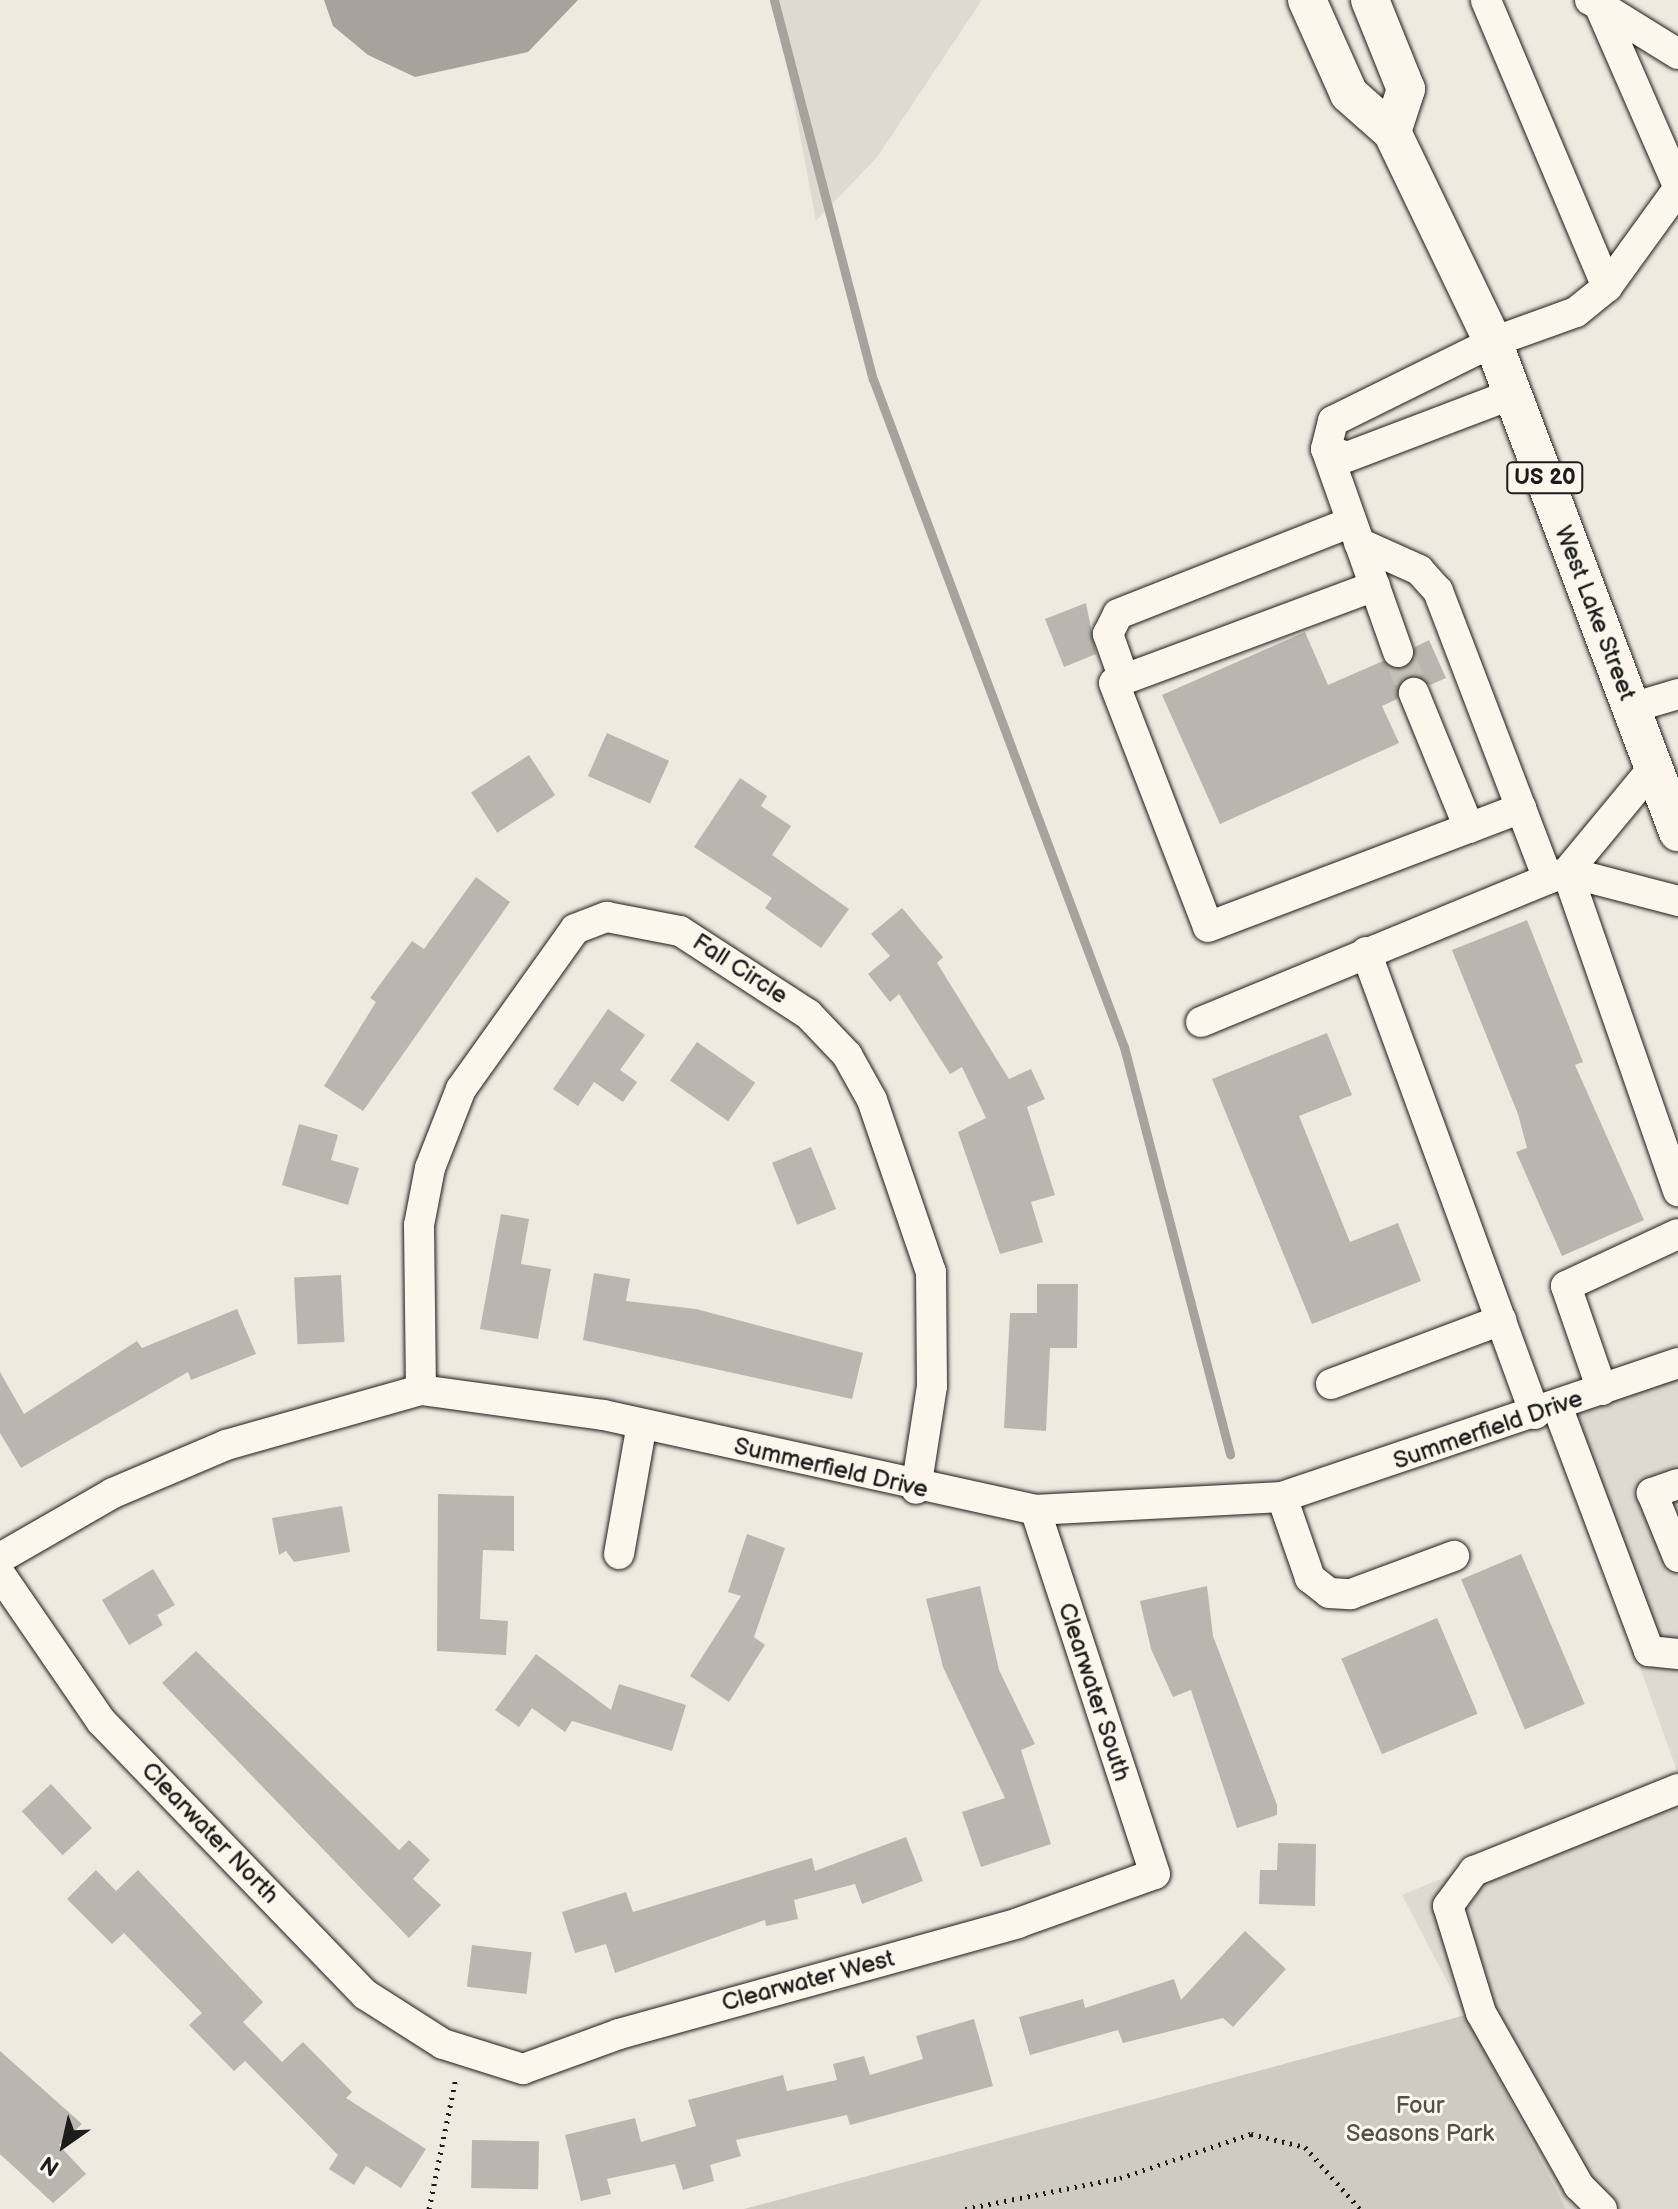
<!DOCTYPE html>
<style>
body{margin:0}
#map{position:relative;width:1678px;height:2209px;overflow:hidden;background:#eeeadf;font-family:"Balsamiq Sans",sans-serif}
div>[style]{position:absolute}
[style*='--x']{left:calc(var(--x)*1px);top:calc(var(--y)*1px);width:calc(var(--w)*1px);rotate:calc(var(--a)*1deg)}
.built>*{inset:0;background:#dedad1}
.green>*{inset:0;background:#ceccc2}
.water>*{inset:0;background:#a6a39d}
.stream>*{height:9px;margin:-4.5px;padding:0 4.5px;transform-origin:4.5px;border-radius:4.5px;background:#a6a39d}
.building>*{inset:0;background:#b9b6af;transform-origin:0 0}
.minor-tunnel>*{height:30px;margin-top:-15px;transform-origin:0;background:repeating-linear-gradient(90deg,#c4c1b8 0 30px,transparent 0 45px)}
.path>*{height:5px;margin-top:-2.5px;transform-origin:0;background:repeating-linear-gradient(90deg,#1c1c1c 0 2px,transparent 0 8px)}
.roads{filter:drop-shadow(0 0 2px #1c1c1c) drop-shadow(0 0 2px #1c1c1c)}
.minor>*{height:30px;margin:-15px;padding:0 15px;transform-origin:15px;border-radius:15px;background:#fbf7ec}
.major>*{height:38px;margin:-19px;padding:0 19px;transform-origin:19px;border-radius:19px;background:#fbf7ec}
span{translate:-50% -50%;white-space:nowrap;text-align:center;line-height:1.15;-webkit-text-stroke:6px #fbf7ec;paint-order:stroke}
.shield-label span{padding:2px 6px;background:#fbf7ec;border:2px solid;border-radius:6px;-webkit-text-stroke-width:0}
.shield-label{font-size:22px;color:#1c1c1c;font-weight:700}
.street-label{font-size:24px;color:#1c1c1c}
.park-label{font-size:24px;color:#51514e}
.north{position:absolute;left:24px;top:2105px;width:80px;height:80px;-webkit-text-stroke:6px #fbf7ec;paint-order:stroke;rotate:214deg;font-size:22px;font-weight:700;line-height:32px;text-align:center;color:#1c1c1c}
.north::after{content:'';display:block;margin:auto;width:28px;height:36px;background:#1c1c1c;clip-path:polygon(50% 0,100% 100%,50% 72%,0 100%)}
</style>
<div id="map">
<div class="built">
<div style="clip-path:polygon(775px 0,982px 0,878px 156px,816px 221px)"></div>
<div style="clip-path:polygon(1678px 1374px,1678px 1774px,1552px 1420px)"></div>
<div style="clip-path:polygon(1678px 1781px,1678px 2209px,1566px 2209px,1402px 1895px)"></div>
</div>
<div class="green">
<div style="clip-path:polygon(1466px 2015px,1566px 2209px,744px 2209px)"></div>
</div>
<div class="water">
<div style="clip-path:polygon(324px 0,578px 0,528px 52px,415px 77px,368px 55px,333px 26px)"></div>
</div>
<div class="stream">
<div style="--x:774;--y:0;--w:392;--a:75.4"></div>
<div style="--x:873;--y:379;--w:714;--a:69.41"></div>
<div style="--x:1124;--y:1047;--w:421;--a:75.4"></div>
</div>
<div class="building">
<div style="clip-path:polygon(1086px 603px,1096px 654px,1064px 667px,1045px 619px)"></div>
<div style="clip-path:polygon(1305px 632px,1328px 685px,1383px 661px,1405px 669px,1415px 647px,1429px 640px,1446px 678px,1430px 685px,1407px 677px,1397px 699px,1382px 706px,1399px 743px,1220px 824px,1162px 695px)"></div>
<div style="left:607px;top:733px;width:68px;height:47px;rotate:24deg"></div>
<div style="left:529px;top:755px;width:48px;height:69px;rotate:57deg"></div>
<div style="clip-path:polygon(740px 778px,767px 796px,761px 806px,791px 826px,772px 855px,849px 909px,821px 948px,765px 908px,772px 898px,694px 847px)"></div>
<div style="clip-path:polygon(476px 877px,510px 902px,363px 1111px,324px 1086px,376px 1002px,370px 998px,412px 941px,424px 949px)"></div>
<div style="clip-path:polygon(902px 908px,943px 957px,937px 963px,1009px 1079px,1031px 1069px,1045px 1099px,1027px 1107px,1055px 1195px,1031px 1202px,1043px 1242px,1000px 1254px,958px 1132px,986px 1118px,962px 1067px,950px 1074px,899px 994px,890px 1002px,868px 974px,890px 956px,871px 934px)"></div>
<div style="clip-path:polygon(1527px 920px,1583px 1062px,1575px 1065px,1644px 1220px,1562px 1256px,1516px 1152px,1527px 1148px,1518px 1114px,1452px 950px)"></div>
<div style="clip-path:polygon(608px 1009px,645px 1035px,620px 1070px,637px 1082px,623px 1102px,594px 1082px,578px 1106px,553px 1089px)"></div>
<div style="clip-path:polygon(1327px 1033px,1352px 1095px,1299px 1116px,1350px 1242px,1398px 1223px,1421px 1281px,1312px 1324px,1212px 1079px)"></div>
<div style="left:697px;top:1042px;width:71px;height:47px;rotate:35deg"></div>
<div style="clip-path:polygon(299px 1124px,338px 1135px,331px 1160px,359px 1168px,348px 1205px,282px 1185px)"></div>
<div style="left:811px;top:1147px;width:67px;height:42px;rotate:68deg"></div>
<div style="clip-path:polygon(501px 1214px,529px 1219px,521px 1264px,551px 1269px,538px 1339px,480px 1329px)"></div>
<div style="clip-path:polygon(594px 1273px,630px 1279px,626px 1301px,696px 1309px,863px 1353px,852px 1399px,583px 1340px)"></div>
<div style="left:341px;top:1275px;width:67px;height:47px;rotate:87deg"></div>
<div style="clip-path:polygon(1037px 1284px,1078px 1284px,1077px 1348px,1050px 1348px,1046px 1431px,1004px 1428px,1010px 1313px,1037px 1313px)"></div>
<div style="clip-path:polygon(237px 1309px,256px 1354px,191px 1380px,188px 1372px,21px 1468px,0 1433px,0 1372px,24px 1414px,137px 1341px,142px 1348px)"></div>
<div style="clip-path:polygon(438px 1494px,514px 1496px,514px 1551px,483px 1550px,480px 1619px,508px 1621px,506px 1655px,437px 1651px)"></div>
<div style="clip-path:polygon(342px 1506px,350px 1552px,294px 1562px,286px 1551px,279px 1555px,272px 1518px)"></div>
<div style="clip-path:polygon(747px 1534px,785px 1548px,754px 1637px,765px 1645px,729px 1702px,690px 1676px,741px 1596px,728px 1592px)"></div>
<div style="left:1521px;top:1554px;width:163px;height:65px;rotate:67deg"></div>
<div style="clip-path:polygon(153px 1569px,175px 1605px,157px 1615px,163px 1625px,129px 1645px,102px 1600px)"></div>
<div style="clip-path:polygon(980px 1586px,999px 1670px,1035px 1744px,1021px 1750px,1051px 1844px,981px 1867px,962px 1812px,1005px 1798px,943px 1667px,926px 1599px)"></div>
<div style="clip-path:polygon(1207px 1586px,1213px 1636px,1277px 1805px,1277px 1815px,1237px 1828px,1191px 1690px,1173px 1697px,1151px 1649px,1140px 1601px)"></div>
<div style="left:1437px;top:1618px;width:104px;height:104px;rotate:67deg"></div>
<div style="clip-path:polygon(196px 1651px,399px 1850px,409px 1840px,430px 1860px,413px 1879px,441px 1905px,409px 1938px,162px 1683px)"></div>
<div style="clip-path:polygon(536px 1654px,611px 1710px,619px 1684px,686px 1705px,672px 1751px,572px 1721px,565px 1732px,532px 1708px,519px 1727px,495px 1710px)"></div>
<div style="left:51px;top:1784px;width:60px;height:40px;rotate:47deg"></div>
<div style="clip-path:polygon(906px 1837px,923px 1881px,862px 1904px,855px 1884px,794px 1900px,798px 1919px,766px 1926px,765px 1920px,615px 1973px,606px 1944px,575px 1953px,562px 1912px,626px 1892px,633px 1912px,812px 1858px,815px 1871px)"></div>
<div style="clip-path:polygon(1278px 1843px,1316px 1844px,1315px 1906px,1259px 1904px,1260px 1870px,1277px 1870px)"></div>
<div style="clip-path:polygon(96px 1870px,116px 1891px,138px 1870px,263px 2002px,243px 2022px,282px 2062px,303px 2042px,352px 2092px,346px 2098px,426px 2149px,401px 2188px,366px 2166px,354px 2185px,329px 2169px,338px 2155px,245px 2061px,234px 2071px,189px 2025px,202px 2013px,124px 1933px,112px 1944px,67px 1899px)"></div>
<div style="clip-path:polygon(1245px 1931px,1286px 1969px,1233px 2027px,1223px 2018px,1123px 2043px,1118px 2030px,1030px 2055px,1019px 2017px,1083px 1999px,1085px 2008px,1174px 1979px,1181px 2000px)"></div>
<div style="left:472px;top:1945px;width:60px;height:42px;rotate:7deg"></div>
<div style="clip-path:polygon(974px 2019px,993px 2086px,850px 2125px,847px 2115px,736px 2140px,741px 2156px,710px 2165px,714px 2181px,683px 2190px,675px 2164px,607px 2179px,611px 2194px,581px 2201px,565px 2135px,635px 2118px,641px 2142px,696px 2126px,688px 2100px,783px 2075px,787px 2091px,837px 2080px,833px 2064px,864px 2056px,870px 2075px,923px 2059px,916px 2036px)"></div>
<div style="clip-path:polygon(0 2051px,82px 2124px,59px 2145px,86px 2174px,53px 2203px,0 2154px)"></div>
<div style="left:472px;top:2140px;width:67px;height:48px;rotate:1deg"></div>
</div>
<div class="minor-tunnel">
<div style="--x:1398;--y:652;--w:44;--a:68.7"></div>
</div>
<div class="path">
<div style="--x:429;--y:2209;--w:134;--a:-78.4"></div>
<div style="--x:965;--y:2209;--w:158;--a:-11.3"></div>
<div style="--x:1120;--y:2178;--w:138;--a:-18.6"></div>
<div style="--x:1251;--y:2134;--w:56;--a:13.5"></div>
<div style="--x:1305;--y:2147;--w:83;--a:48.4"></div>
</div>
<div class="roads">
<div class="minor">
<div style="--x:1590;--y:0;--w:10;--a:29"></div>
<div style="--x:1599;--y:5;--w:197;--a:66.4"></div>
<div style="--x:1599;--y:5;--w:93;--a:31.8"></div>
<div style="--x:1607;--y:287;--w:121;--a:-54.1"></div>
<div style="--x:1326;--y:449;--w:22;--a:21"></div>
<div style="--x:1347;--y:457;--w:178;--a:-20.8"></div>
<div style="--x:1359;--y:543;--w:66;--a:24.2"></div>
<div style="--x:1419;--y:570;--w:28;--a:48"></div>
<div style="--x:1438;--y:591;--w:308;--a:69.1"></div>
<div style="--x:1548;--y:879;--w:20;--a:-20"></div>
<div style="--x:1567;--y:872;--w:136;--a:-50.4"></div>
<div style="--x:1375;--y:586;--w:278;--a:159.6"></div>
<div style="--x:1114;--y:683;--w:261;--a:68.9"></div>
<div style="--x:1208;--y:927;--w:279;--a:-20.8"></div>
<div style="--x:1469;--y:828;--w:146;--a:-112.2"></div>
<div style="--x:1398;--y:652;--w:215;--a:-109.5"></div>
<div style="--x:1326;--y:449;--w:29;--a:-76"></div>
<div style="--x:1333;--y:421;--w:178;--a:-26.3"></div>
<div style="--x:1493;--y:342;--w:88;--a:-19.9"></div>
<div style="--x:1576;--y:312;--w:40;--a:-39"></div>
<div style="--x:1607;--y:287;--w:311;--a:-112.9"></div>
<div style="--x:1124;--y:679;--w:48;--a:-109.6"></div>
<div style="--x:1108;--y:634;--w:22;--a:-63"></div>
<div style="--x:1118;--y:614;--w:251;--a:-21.5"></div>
<div style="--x:1631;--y:708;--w:49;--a:-16.6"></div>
<div style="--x:1469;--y:828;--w:56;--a:-21"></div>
<div style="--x:1567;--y:872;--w:338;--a:70.8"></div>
<div style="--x:1567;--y:872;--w:115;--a:14.6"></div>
<div style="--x:1366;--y:952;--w:492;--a:69.9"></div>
<div style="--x:1201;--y:1022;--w:375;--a:-22.4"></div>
<div style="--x:1331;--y:1384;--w:182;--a:-20.6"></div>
<div style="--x:421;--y:1390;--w:165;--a:-90.7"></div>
<div style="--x:419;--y:1225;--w:58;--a:-79.1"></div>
<div style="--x:430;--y:1168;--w:85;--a:-68.6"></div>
<div style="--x:461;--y:1089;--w:196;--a:-54.5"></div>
<div style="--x:575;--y:929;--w:34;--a:-21"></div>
<div style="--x:607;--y:917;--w:74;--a:10.9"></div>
<div style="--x:680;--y:931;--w:153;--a:33"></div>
<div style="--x:808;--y:1014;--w:57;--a:46.4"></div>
<div style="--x:847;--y:1055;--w:51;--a:60.9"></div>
<div style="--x:872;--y:1100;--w:182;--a:71.1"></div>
<div style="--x:931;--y:1272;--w:114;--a:89.5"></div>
<div style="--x:932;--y:1386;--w:104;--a:98.8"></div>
<div style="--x:1602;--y:1390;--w:110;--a:-109.1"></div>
<div style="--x:1566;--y:1286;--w:123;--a:-24.9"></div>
<div style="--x:1557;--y:1406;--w:262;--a:69.4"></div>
<div style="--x:1649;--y:1651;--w:29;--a:6"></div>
<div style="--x:1678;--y:1484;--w:28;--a:161"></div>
<div style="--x:1652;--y:1493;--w:69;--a:67.9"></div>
<div style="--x:1282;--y:1497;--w:86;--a:70.9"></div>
<div style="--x:1310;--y:1578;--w:24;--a:38"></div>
<div style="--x:1329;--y:1593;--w:22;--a:3"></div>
<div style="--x:1351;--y:1594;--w:110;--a:-20.3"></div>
<div style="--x:619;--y:1554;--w:132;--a:-80"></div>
<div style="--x:0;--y:1558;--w:130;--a:-29.9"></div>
<div style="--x:113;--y:1493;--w:123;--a:-23"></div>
<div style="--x:226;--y:1445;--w:203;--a:-15.8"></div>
<div style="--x:421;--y:1390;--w:185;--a:7.8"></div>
<div style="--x:604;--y:1415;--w:441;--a:12.4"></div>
<div style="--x:1035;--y:1510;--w:247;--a:-3"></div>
<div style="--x:1282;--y:1497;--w:418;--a:-18.7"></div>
<div style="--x:0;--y:1574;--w:178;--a:55.5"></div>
<div style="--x:101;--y:1721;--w:381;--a:46"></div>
<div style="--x:366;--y:1995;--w:91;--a:32.5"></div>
<div style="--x:443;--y:2044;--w:84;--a:17.4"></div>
<div style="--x:523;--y:2069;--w:102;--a:-20"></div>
<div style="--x:619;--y:2034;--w:414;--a:-15.5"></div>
<div style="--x:1018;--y:1923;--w:145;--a:-19.7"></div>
<div style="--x:1155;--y:1874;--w:383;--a:-108.2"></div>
<div style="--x:1602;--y:2209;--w:33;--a:-135"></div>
<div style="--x:1579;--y:2186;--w:199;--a:-119.5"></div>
<div style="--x:1481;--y:2013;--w:112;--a:-107.1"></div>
<div style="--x:1448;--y:1906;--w:44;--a:-53.4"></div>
<div style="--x:1474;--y:1871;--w:220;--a:-21.9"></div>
</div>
<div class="major">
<div style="--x:1307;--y:0;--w:103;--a:65.9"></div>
<div style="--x:1349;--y:94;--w:57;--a:41.5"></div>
<div style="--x:1392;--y:132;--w:233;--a:64.3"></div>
<div style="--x:1493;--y:342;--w:524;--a:69.32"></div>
<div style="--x:1370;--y:0;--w:96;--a:68"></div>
<div style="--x:1406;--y:89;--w:45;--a:108"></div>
</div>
</div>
<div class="shield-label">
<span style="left:1545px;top:478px">US 20</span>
</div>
<div class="street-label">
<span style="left:1595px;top:613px;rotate:69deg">West Lake Street</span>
<span style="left:740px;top:969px;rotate:33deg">Fall Circle</span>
<span style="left:1488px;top:1430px;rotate:-19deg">Summerfield Drive</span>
<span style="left:831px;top:1468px;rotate:13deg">Summerfield Drive</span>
<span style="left:1094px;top:1692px;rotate:72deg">Clearwater South</span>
<span style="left:210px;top:1833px;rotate:46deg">Clearwater North</span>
<span style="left:808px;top:1981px;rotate:-15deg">Clearwater West</span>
</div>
<div class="park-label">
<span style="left:1420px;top:2120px">Four<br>Seasons Park</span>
</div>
<div class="north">N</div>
</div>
